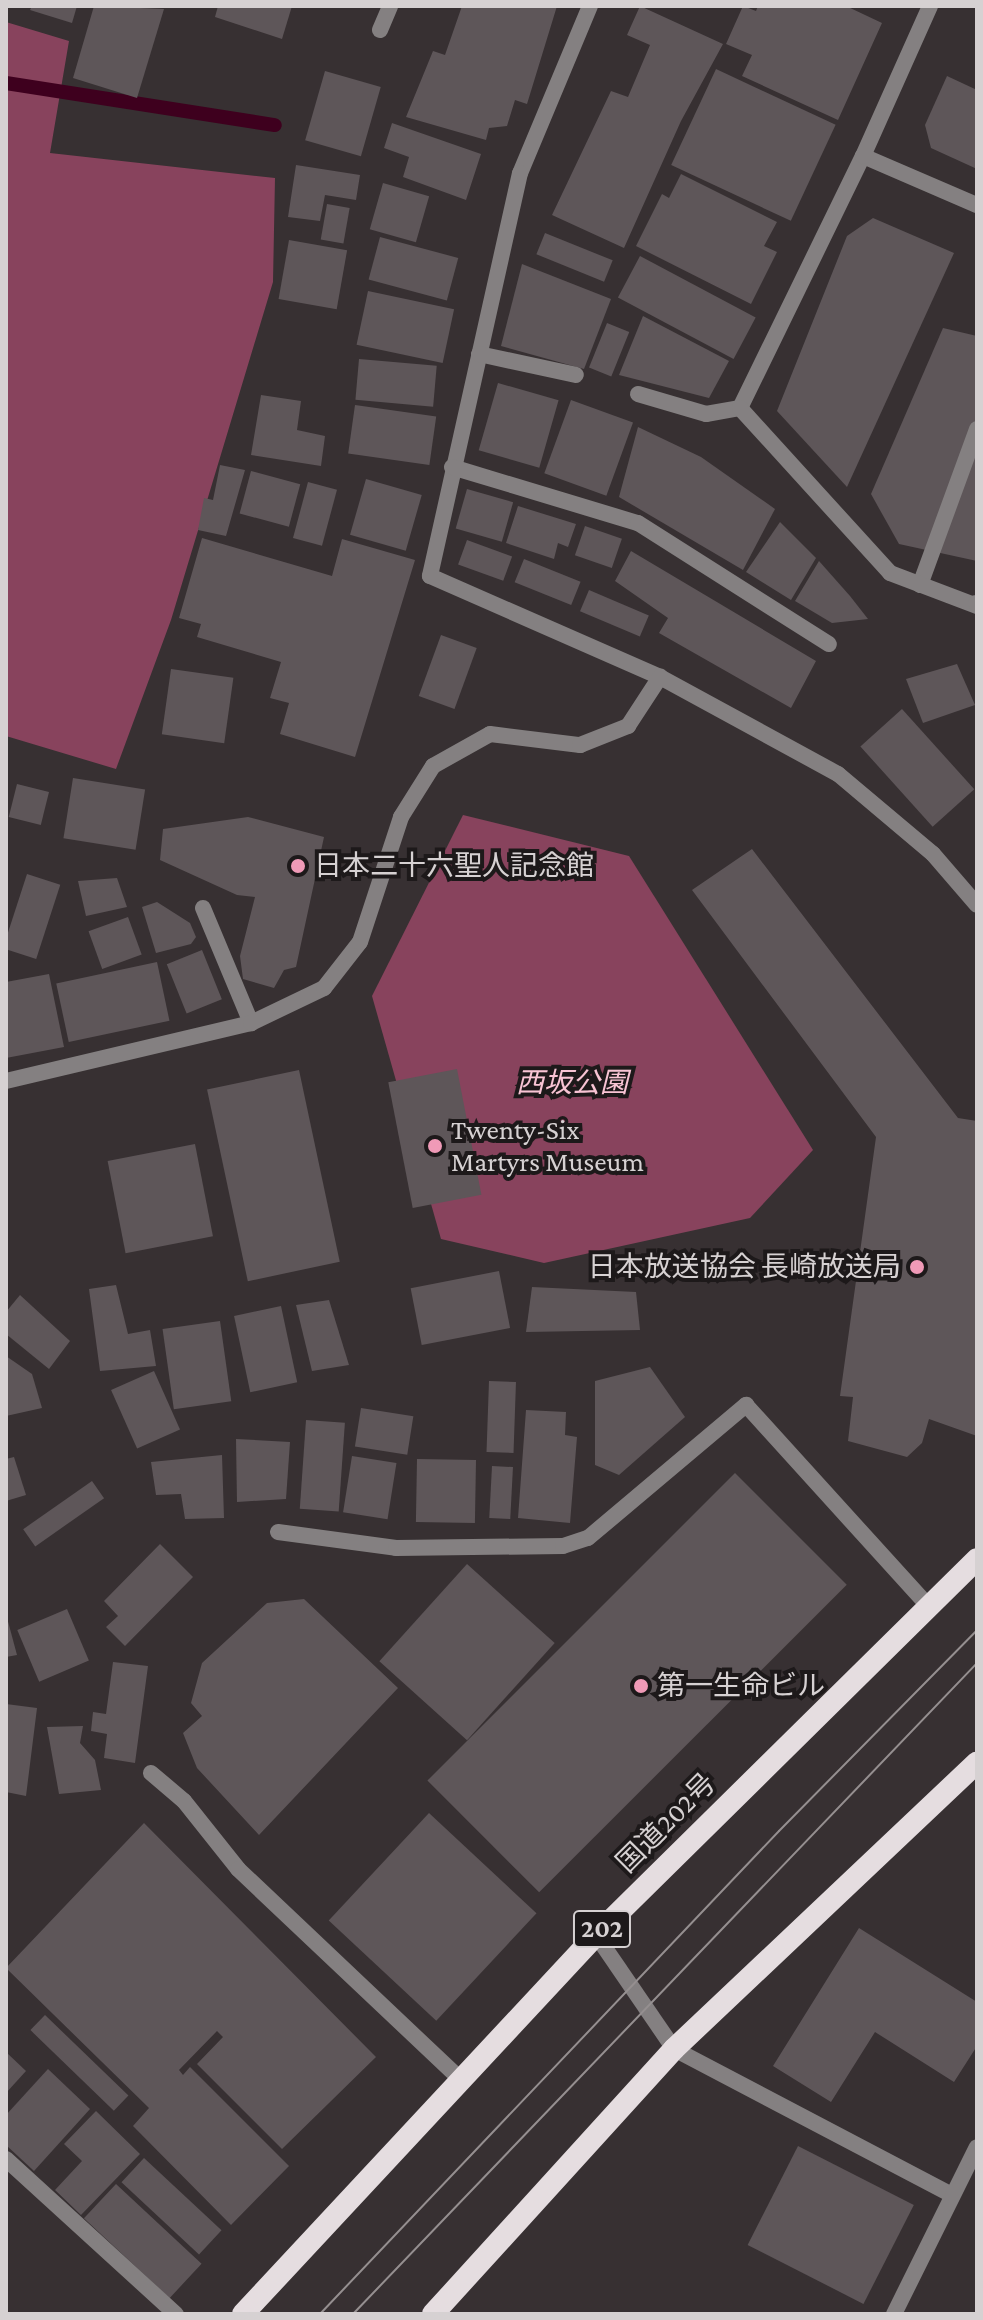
<!DOCTYPE html>
<meta charset="utf-8">
<style>
body{margin:0}
#map{position:relative;width:983px;height:2320px;overflow:hidden;background:#373032;font-family:"Crimson Pro","Noto Sans JP",serif}
div>[style]{position:absolute}
[style*='--x']{left:calc(var(--x)*1px);top:calc(var(--y)*1px);width:calc(var(--w)*1px);rotate:calc(var(--a)*1deg)}
.green>*{inset:0;background:#88435d}
.stream>*{height:14px;margin:-7px;padding:0 7px;transform-origin:7px;border-radius:7px;background:#3e001e}
.building>*{inset:0;background:#5e5659;transform-origin:0 0}
.service>*{height:16px;margin:-8px;padding:0 8px;transform-origin:8px;border-radius:8px;background:#848081}
.minor>*{height:16px;margin:-8px;padding:0 8px;transform-origin:8px;border-radius:8px;background:#848081}
.tertiary>*{height:16px;margin:-8px;padding:0 8px;transform-origin:8px;border-radius:8px;background:#848081}
.trunk>*{height:22px;margin:-11px;padding:0 11px;transform-origin:11px;border-radius:11px;background:#e5dde0}
.tram>*{height:2px;margin:-1px;padding:0 1px;transform-origin:1px;border-radius:1px;background:#958f90}
.dots>*{width:22px;height:22px;translate:-50% -50%;box-sizing:border-box;border:4px solid #1d191a;border-radius:50%}
span{translate:-50% -50%;white-space:nowrap;text-align:center;line-height:1.15;-webkit-text-stroke:8px #1d191a;paint-order:stroke}
.shield-label span{padding:2px 6px;background:#1d191a;border:2px solid;border-radius:6px;-webkit-text-stroke-width:0}
.shield-label{font-size:26px;color:#d6d1d2;font-weight:700}
.poi-label{font-size:28px;color:#d6d1d2}
.left{translate:0 -50%;text-align:left}
.right{translate:-100% -50%;text-align:right}
.park-label{font-size:28px;color:#f8c4d4;font-style:italic}
.street-label{font-size:28px;color:#d6d1d2}
.frame{position:absolute;inset:0;border:8px solid #d6d1d2;pointer-events:none}
</style>
<div id="map">
<div class="green">
<div style="clip-path:polygon(6px 22px,69px 41px,50px 153px,275px 178px,273px 282px,171px 620px,116px 769px,6px 736px)"></div>
<div style="clip-path:polygon(463px 815px,629px 856px,813px 1150px,750px 1218px,544px 1263px,441px 1239px,372px 996px)"></div>
</div>
<div class="stream">
<div style="--x:6;--y:83;--w:272;--a:8.9"></div>
</div>
<div class="building">
<div style="clip-path:polygon(32px 6px,77px 6px,72px 23px,30px 10px)"></div>
<div style="clip-path:polygon(94px 6px,164px 9px,137px 98px,73px 78px)"></div>
<div style="clip-path:polygon(218px 6px,292px 6px,282px 39px,215px 17px)"></div>
<div style="clip-path:polygon(462px 6px,557px 6px,527px 104px,515px 100px,507px 126px,489px 128px,486px 140px,406px 117px,433px 51px,445px 55px)"></div>
<div style="clip-path:polygon(640px 6px,723px 44px,681px 121px,624px 248px,552px 215px,611px 91px,628px 97px,650px 45px,627px 35px)"></div>
<div style="clip-path:polygon(743px 6px,756px 11px,758px 6px,846px 6px,882px 23px,838px 120px,742px 76px,752px 55px,726px 44px)"></div>
<div style="left:716px;top:69px;width:132px;height:106px;rotate:25deg"></div>
<div style="left:325px;top:71px;width:58px;height:72px;rotate:16deg"></div>
<div style="clip-path:polygon(947px 76px,977px 90px,977px 169px,931px 148px,925px 125px)"></div>
<div style="clip-path:polygon(392px 123px,481px 154px,466px 200px,403px 177px,409px 157px,384px 148px)"></div>
<div style="clip-path:polygon(296px 165px,360px 175px,356px 200px,325px 195px,320px 221px,288px 217px)"></div>
<div style="clip-path:polygon(681px 174px,777px 222px,764px 246px,777px 252px,751px 304px,636px 246px,662px 194px,669px 198px)"></div>
<div style="left:383px;top:183px;width:48px;height:48px;rotate:16deg"></div>
<div style="left:327px;top:204px;width:23px;height:36px;rotate:10deg"></div>
<div style="clip-path:polygon(873px 218px,954px 253px,847px 487px,777px 411px,847px 236px)"></div>
<div style="left:545px;top:233px;width:73px;height:23px;rotate:22deg"></div>
<div style="left:380px;top:237px;width:81px;height:44px;rotate:15deg"></div>
<div style="left:289px;top:240px;width:59px;height:60px;rotate:10deg"></div>
<div style="left:640px;top:256px;width:131px;height:47px;rotate:28deg"></div>
<div style="clip-path:polygon(522px 264px,611px 299px,584px 369px,501px 346px)"></div>
<div style="left:368px;top:291px;width:88px;height:55px;rotate:12deg"></div>
<div style="clip-path:polygon(643px 316px,729px 361px,709px 398px,619px 375px)"></div>
<div style="left:607px;top:323px;width:24px;height:48px;rotate:22deg"></div>
<div style="clip-path:polygon(943px 328px,977px 336px,977px 561px,899px 544px,871px 494px)"></div>
<div style="left:359px;top:359px;width:78px;height:41px;rotate:5deg"></div>
<div style="left:498px;top:383px;width:63px;height:70px;rotate:16deg"></div>
<div style="clip-path:polygon(261px 395px,301px 401px,297px 430px,325px 436px,321px 466px,251px 455px)"></div>
<div style="left:571px;top:400px;width:66px;height:78px;rotate:20deg"></div>
<div style="left:355px;top:405px;width:82px;height:49px;rotate:8deg"></div>
<div style="clip-path:polygon(638px 427px,701px 457px,775px 509px,743px 570px,619px 497px)"></div>
<div style="clip-path:polygon(220px 465px,245px 470px,226px 536px,198px 530px,204px 498px,213px 500px)"></div>
<div style="left:251px;top:471px;width:51px;height:44px;rotate:15deg"></div>
<div style="left:366px;top:479px;width:58px;height:58px;rotate:16deg"></div>
<div style="left:308px;top:482px;width:30px;height:58px;rotate:15deg"></div>
<div style="left:467px;top:489px;width:48px;height:41px;rotate:16deg"></div>
<div style="clip-path:polygon(518px 506px,576px 524px,568px 547px,558px 543px,554px 559px,506px 543px)"></div>
<div style="clip-path:polygon(780px 522px,816px 558px,791px 600px,746px 572px)"></div>
<div style="left:585px;top:526px;width:39px;height:31px;rotate:19deg"></div>
<div style="clip-path:polygon(202px 538px,332px 576px,342px 539px,415px 560px,355px 757px,280px 734px,289px 703px,270px 698px,281px 662px,197px 637px,201px 624px,179px 618px)"></div>
<div style="left:467px;top:540px;width:48px;height:26px;rotate:20deg"></div>
<div style="clip-path:polygon(631px 551px,816px 661px,791px 708px,659px 633px,668px 618px,615px 581px)"></div>
<div style="left:524px;top:559px;width:61px;height:25px;rotate:22deg"></div>
<div style="clip-path:polygon(819px 561px,850px 596px,868px 619px,832px 623px,795px 601px)"></div>
<div style="left:589px;top:590px;width:65px;height:23px;rotate:23deg"></div>
<div style="left:441px;top:635px;width:38px;height:65px;rotate:20deg"></div>
<div style="clip-path:polygon(957px 664px,975px 705px,923px 723px,906px 679px)"></div>
<div style="left:171px;top:669px;width:63px;height:66px;rotate:8deg"></div>
<div style="left:902px;top:709px;width:108px;height:56px;rotate:48deg"></div>
<div style="left:73px;top:778px;width:73px;height:61px;rotate:9deg"></div>
<div style="left:17px;top:784px;width:33px;height:34px;rotate:14deg"></div>
<div style="clip-path:polygon(248px 817px,324px 837px,296px 967px,284px 970px,274px 988px,243px 979px,240px 956px,255px 897px,237px 895px,160px 860px,163px 829px)"></div>
<div style="clip-path:polygon(752px 849px,958px 1118px,977px 1121px,977px 1436px,929px 1419px,922px 1443px,907px 1457px,848px 1441px,853px 1397px,840px 1396px,876px 1137px,692px 890px)"></div>
<div style="left:27px;top:874px;width:35px;height:78px;rotate:18deg"></div>
<div style="clip-path:polygon(117px 878px,127px 907px,86px 916px,78px 881px)"></div>
<div style="clip-path:polygon(157px 902px,190px 923px,196px 937px,191px 944px,156px 953px,142px 907px)"></div>
<div style="left:128px;top:917px;width:40px;height:42px;rotate:70deg"></div>
<div style="left:202px;top:950px;width:53px;height:38px;rotate:68deg"></div>
<div style="left:157px;top:962px;width:60px;height:103px;rotate:78deg"></div>
<div style="clip-path:polygon(49px 974px,64px 1047px,6px 1058px,6px 982px)"></div>
<div style="left:457px;top:1069px;width:128px;height:70px;rotate:79deg"></div>
<div style="left:299px;top:1070px;width:196px;height:94px;rotate:78deg"></div>
<div style="left:195px;top:1144px;width:94px;height:89px;rotate:79deg"></div>
<div style="left:499px;top:1271px;width:58px;height:90px;rotate:79deg"></div>
<div style="clip-path:polygon(116px 1285px,128px 1334px,150px 1330px,156px 1366px,100px 1371px,89px 1289px)"></div>
<div style="clip-path:polygon(532px 1287px,636px 1292px,640px 1330px,526px 1332px)"></div>
<div style="clip-path:polygon(20px 1295px,70px 1341px,49px 1369px,6px 1334px,6px 1312px)"></div>
<div style="clip-path:polygon(329px 1300px,349px 1365px,312px 1371px,296px 1305px)"></div>
<div style="left:281px;top:1306px;width:78px;height:48px;rotate:78deg"></div>
<div style="left:220px;top:1321px;width:81px;height:58px;rotate:82deg"></div>
<div style="clip-path:polygon(6px 1356px,32px 1374px,42px 1408px,6px 1416px)"></div>
<div style="clip-path:polygon(650px 1367px,685px 1417px,619px 1475px,595px 1465px,595px 1381px)"></div>
<div style="left:154px;top:1371px;width:64px;height:47px;rotate:66deg"></div>
<div style="left:489px;top:1381px;width:27px;height:71px;rotate:2deg"></div>
<div style="left:361px;top:1408px;width:53px;height:39px;rotate:9deg"></div>
<div style="clip-path:polygon(526px 1410px,566px 1412px,565px 1435px,577px 1437px,570px 1523px,518px 1518px)"></div>
<div style="left:306px;top:1420px;width:39px;height:89px;rotate:4deg"></div>
<div style="clip-path:polygon(236px 1439px,290px 1442px,286px 1499px,237px 1502px)"></div>
<div style="clip-path:polygon(222px 1455px,224px 1518px,185px 1519px,181px 1494px,156px 1495px,151px 1462px)"></div>
<div style="left:352px;top:1456px;width:45px;height:57px;rotate:9deg"></div>
<div style="clip-path:polygon(14px 1457px,26px 1495px,6px 1501px,6px 1459px)"></div>
<div style="left:476px;top:1460px;width:63px;height:59px;rotate:91deg"></div>
<div style="left:492px;top:1466px;width:21px;height:52px;rotate:3deg"></div>
<div style="left:735px;top:1473px;width:158px;height:435px;rotate:45deg"></div>
<div style="left:92px;top:1481px;width:21px;height:84px;rotate:55deg"></div>
<div style="clip-path:polygon(160px 1544px,193px 1577px,125px 1646px,106px 1627px,118px 1616px,104px 1601px)"></div>
<div style="left:467px;top:1564px;width:118px;height:131px;rotate:42deg"></div>
<div style="clip-path:polygon(304px 1599px,398px 1688px,259px 1835px,197px 1768px,183px 1733px,202px 1716px,191px 1703px,202px 1663px,267px 1603px)"></div>
<div style="left:67px;top:1609px;width:56px;height:54px;rotate:67deg"></div>
<div style="clip-path:polygon(6px 1614px,17px 1655px,6px 1657px)"></div>
<div style="clip-path:polygon(113px 1662px,148px 1666px,135px 1763px,104px 1758px,107px 1734px,91px 1731px,93px 1712px,106px 1714px)"></div>
<div style="clip-path:polygon(6px 1704px,37px 1708px,26px 1796px,6px 1792px)"></div>
<div style="clip-path:polygon(83px 1726px,80px 1743px,95px 1760px,101px 1790px,59px 1794px,47px 1727px)"></div>
<div style="left:429px;top:1813px;width:147px;height:147px;rotate:43deg"></div>
<div style="clip-path:polygon(144px 1823px,376px 2057px,282px 2149px,197px 2064px,223px 2037px,217px 2031px,179px 2070px,183px 2075px,190px 2067px,289px 2166px,231px 2225px,133px 2126px,149px 2108px,6px 1968px)"></div>
<div style="clip-path:polygon(859px 1928px,977px 2002px,977px 2046px,954px 2082px,875px 2032px,831px 2102px,773px 2066px)"></div>
<div style="left:45px;top:2015px;width:116px;height:21px;rotate:44deg"></div>
<div style="clip-path:polygon(6px 2052px,26px 2071px,6px 2093px)"></div>
<div style="clip-path:polygon(48px 2069px,90px 2109px,34px 2171px,6px 2145px,6px 2115px)"></div>
<div style="clip-path:polygon(96px 2111px,140px 2154px,81px 2215px,55px 2190px,82px 2161px,64px 2144px)"></div>
<div style="left:798px;top:2146px;width:130px;height:111px;rotate:27deg"></div>
<div style="left:144px;top:2158px;width:106px;height:33px;rotate:43deg"></div>
<div style="left:116px;top:2184px;width:117px;height:47px;rotate:43deg"></div>
</div>
<div class="service">
<div style="--x:380;--y:30;--w:26;--a:-67"></div>
<div style="--x:920;--y:585;--w:166;--a:-69.9"></div>
<div style="--x:6;--y:2159;--w:230;--a:42.4"></div>
</div>
<div class="minor">
<div style="--x:590;--y:6;--w:181;--a:112.7"></div>
<div style="--x:520;--y:173;--w:413;--a:102.6"></div>
<div style="--x:430;--y:576;--w:251;--a:23.7"></div>
<div style="--x:660;--y:677;--w:203;--a:28.6"></div>
<div style="--x:838;--y:774;--w:124;--a:40.1"></div>
<div style="--x:933;--y:854;--w:67;--a:49.2"></div>
<div style="--x:479;--y:354;--w:99;--a:12.2"></div>
<div style="--x:638;--y:394;--w:71;--a:16.4"></div>
<div style="--x:706;--y:414;--w:35;--a:-10"></div>
<div style="--x:740;--y:408;--w:280;--a:-64"></div>
<div style="--x:863;--y:156;--w:124;--a:23.3"></div>
<div style="--x:740;--y:408;--w:223;--a:47.7"></div>
<div style="--x:890;--y:573;--w:93;--a:20.8"></div>
<div style="--x:452;--y:467;--w:194;--a:16.8"></div>
<div style="--x:638;--y:523;--w:226;--a:32.4"></div>
<div style="--x:203;--y:908;--w:125;--a:67.3"></div>
<div style="--x:6;--y:1081;--w:252;--a:-13.3"></div>
<div style="--x:251;--y:1023;--w:81;--a:-25.6"></div>
<div style="--x:324;--y:988;--w:58;--a:-52"></div>
<div style="--x:360;--y:942;--w:132;--a:-71.8"></div>
<div style="--x:401;--y:817;--w:60;--a:-57.9"></div>
<div style="--x:433;--y:766;--w:65;--a:-29.3"></div>
<div style="--x:490;--y:734;--w:91;--a:7"></div>
<div style="--x:580;--y:745;--w:52;--a:-21.6"></div>
<div style="--x:628;--y:726;--w:59;--a:-56.9"></div>
<div style="--x:278;--y:1532;--w:119;--a:7.7"></div>
<div style="--x:396;--y:1548;--w:167;--a:-0.7"></div>
<div style="--x:563;--y:1546;--w:26;--a:-18"></div>
<div style="--x:588;--y:1538;--w:207;--a:-40.1"></div>
<div style="--x:746;--y:1405;--w:273;--a:47.8"></div>
<div style="--x:151;--y:1773;--w:43;--a:40.3"></div>
<div style="--x:184;--y:1801;--w:87;--a:51.5"></div>
<div style="--x:238;--y:1869;--w:307;--a:43.4"></div>
<div style="--x:596;--y:1935;--w:138;--a:55.6"></div>
<div style="--x:674;--y:2049;--w:314;--a:27.7"></div>
</div>
<div class="tertiary">
<div style="--x:863;--y:156;--w:164;--a:-65.9"></div>
<div style="--x:976;--y:603;--w:1;--a:0"></div>
<div style="--x:894;--y:2314;--w:186;--a:-63.6"></div>
</div>
<div class="trunk">
<div style="--x:243;--y:2314;--w:518;--a:-47.03"></div>
<div style="--x:596;--y:1935;--w:535;--a:-44.62"></div>
<div style="--x:433;--y:2314;--w:358;--a:-47.7"></div>
<div style="--x:674;--y:2049;--w:417;--a:-43.4"></div>
</div>
<div class="tram">
<div style="--x:320;--y:2314;--w:666;--a:-46.46"></div>
<div style="--x:779;--y:1831;--w:282;--a:-45.4"></div>
<div style="--x:353;--y:2314;--w:902;--a:-46.21"></div>
</div>
<div class="dots">
<div style="left:298px;top:866px;background:#f09ab7"></div>
<div style="left:435px;top:1146px;background:#f09ab7"></div>
<div style="left:917px;top:1267px;background:#f09ab7"></div>
<div style="left:641px;top:1686px;background:#f09ab7"></div>
</div>
<div class="shield-label">
<span style="left:602px;top:1929px">202</span>
</div>
<div class="poi-label">
<span class="left" style="left:314px;top:866px">日本二十六聖人記念館</span>
<span class="left" style="left:451px;top:1146px">Twenty-Six<br>Martyrs Museum</span>
<span class="right" style="left:901px;top:1267px">日本放送協会 長崎放送局</span>
<span class="left" style="left:657px;top:1686px">第一生命ビル</span>
</div>
<div class="park-label">
<span style="left:572px;top:1083px">西坂公園</span>
</div>
<div class="street-label">
<span style="left:666px;top:1823px;rotate:-45deg">国道202号</span>
</div>
<div class="frame"></div>
</div>
